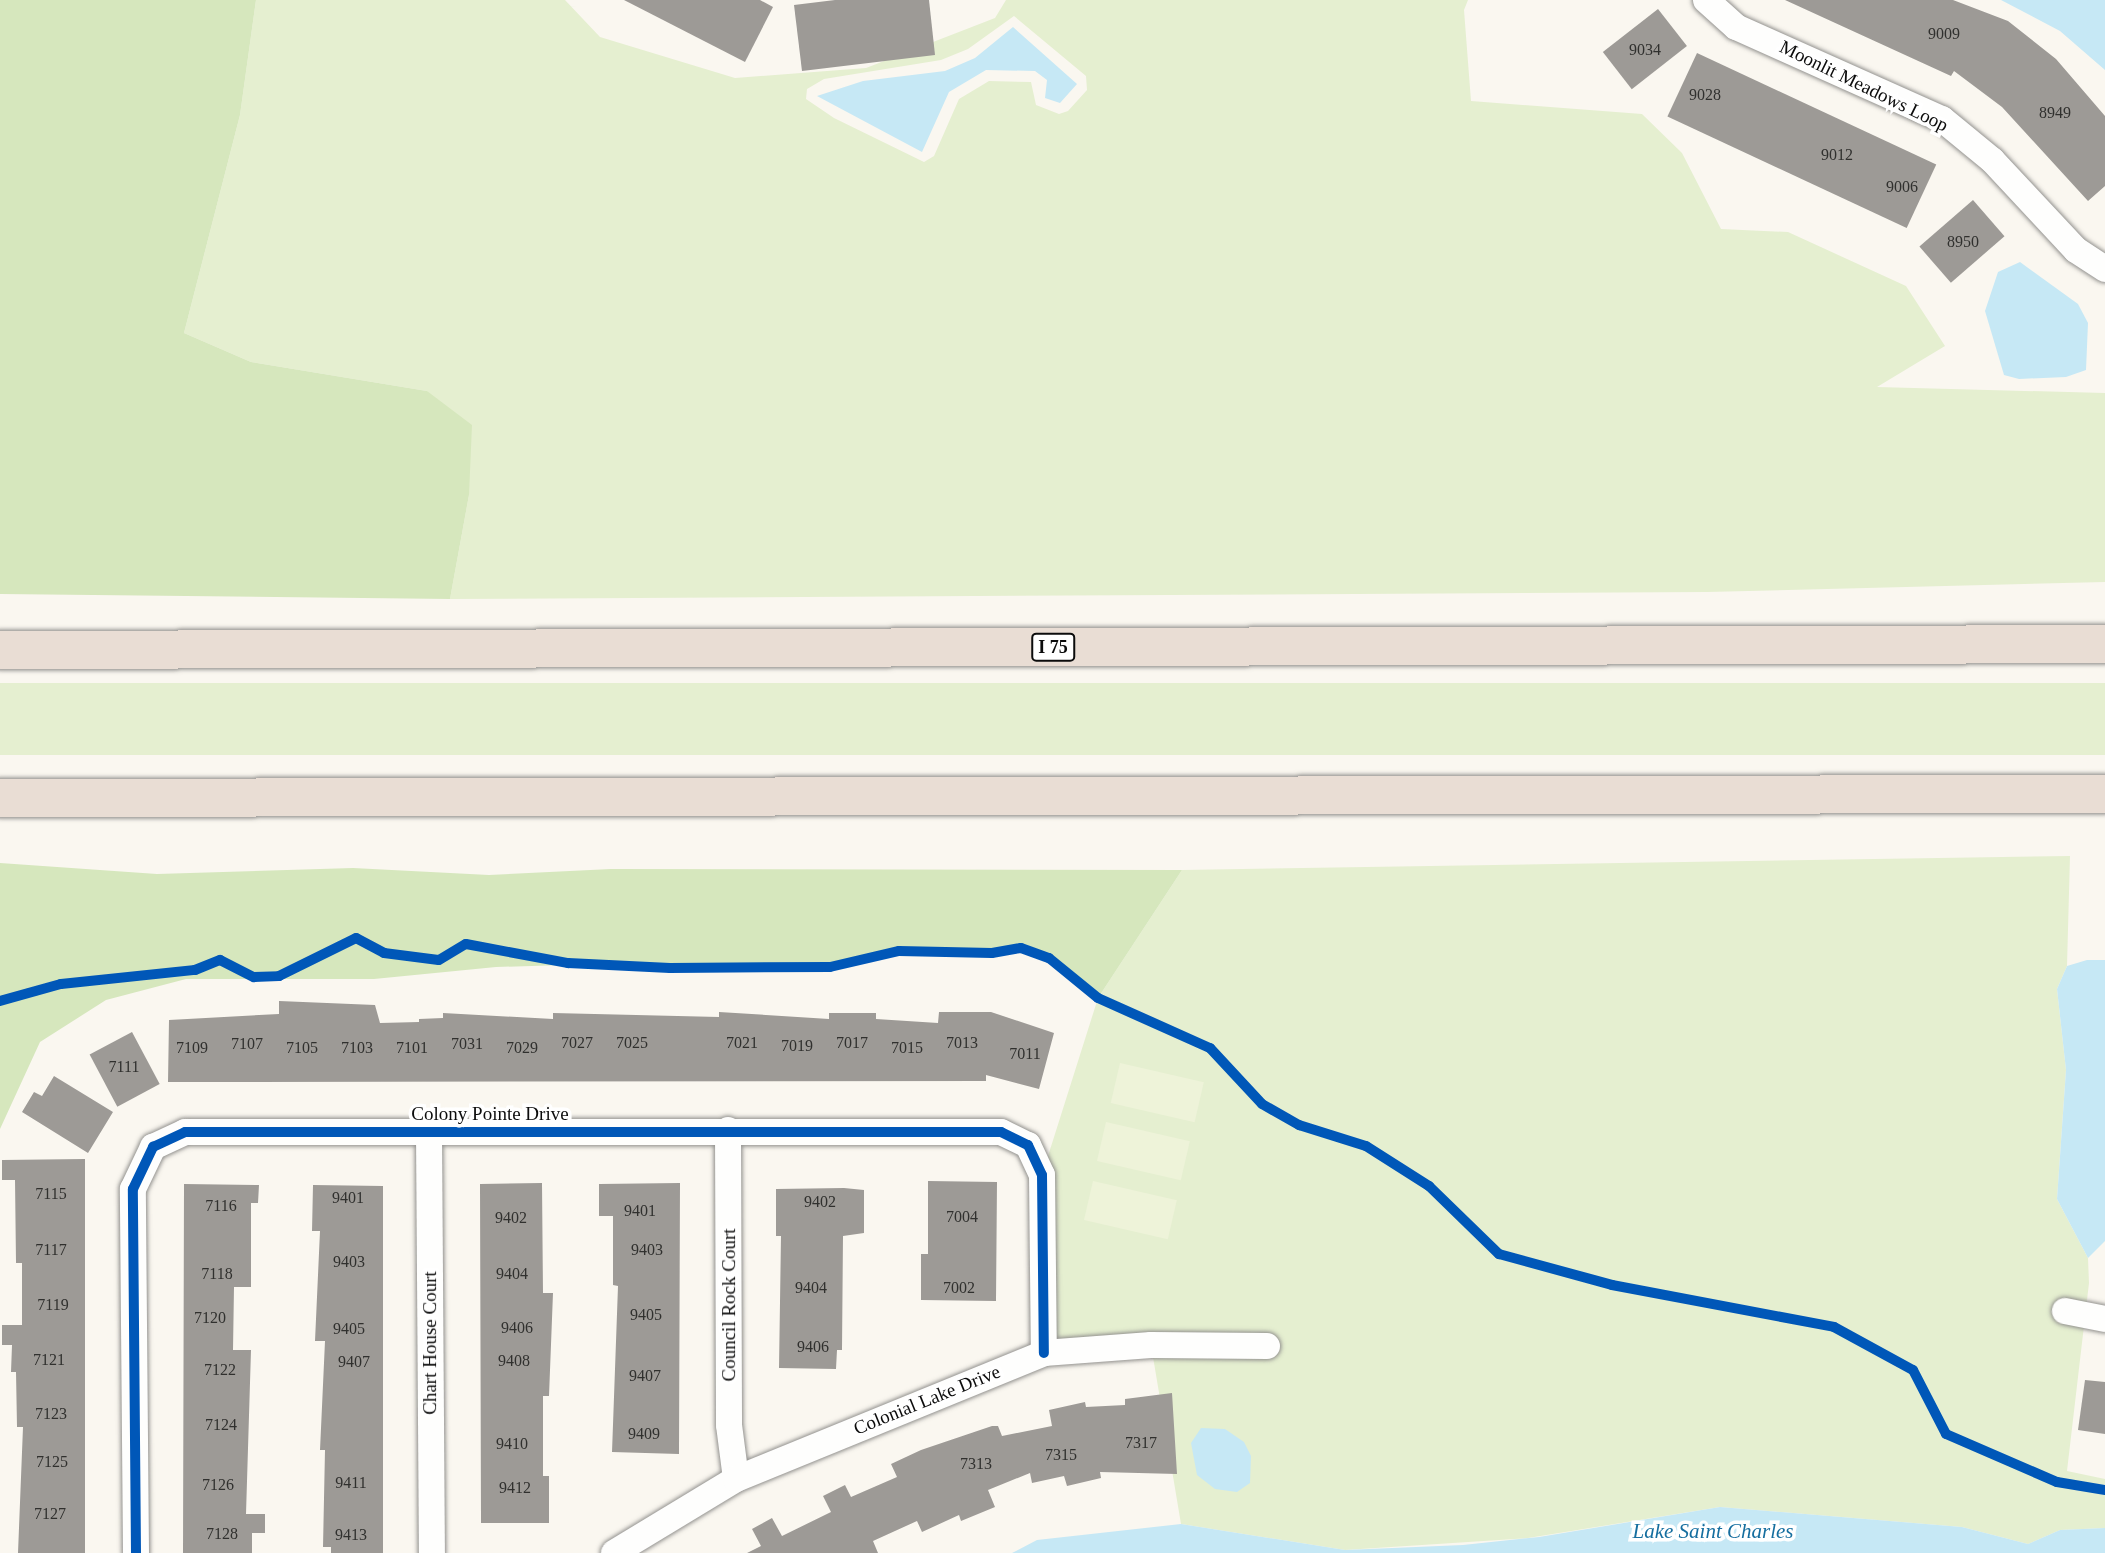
<!DOCTYPE html>
<style>
body{margin:0}
#map{position:relative;width:2105px;height:1553px;overflow:hidden;background:#faf7f0;font-family:"Times New Roman",serif}
div>[style]{position:absolute}
[style*='--x']{left:calc(var(--x)*1px);top:calc(var(--y)*1px);width:calc(var(--w)*1px);rotate:calc(var(--a)*1deg)}
.green>*{inset:0;background:#e5efd0;transform-origin:0 0}
.forest>*{inset:0;background:#d6e7bd}
.pitch>*{inset:0;background:#eef3d9;transform-origin:0 0}
.water>*{inset:0;background:#c6e8f5}
.building>*{inset:0;background:#9d9a96;transform-origin:0 0}
.roads{filter:drop-shadow(0 0 2px #93928f) drop-shadow(0 0 2px #93928f)}
.minor>*{height:26px;margin:-13px;padding:0 13px;transform-origin:13px;border-radius:13px;background:#fefefd}
.motorway>*{height:38px;margin:-19px;padding:0 19px;transform-origin:19px;border-radius:19px;background:#e9ddd4}
.cycleway>*{height:10px;margin:-5px;padding:0 5px;transform-origin:5px;border-radius:5px;background:#0057b8}
span{translate:-50% -50%;white-space:nowrap;text-align:center;line-height:1.15;-webkit-text-stroke:7px #fff;paint-order:stroke}
.number-label{font-size:16px;color:#30302e}
.number-label span{-webkit-text-stroke-width:0}
.shield-label span{padding:2px 5px;background:#fff;border:2px solid;border-radius:5px;-webkit-text-stroke-width:0}
.shield-label{font-size:18px;color:#0c0c0c;font-weight:700}
.street-label{font-size:19px;color:#0c0c0c}
.water-label{font-size:21px;color:#156e9f;font-style:italic}
</style>
<div id="map">
<div class="green">
<div style="clip-path:polygon(evenodd,256px 0,565px 0,600px 37px,735px 78px,866px 68px,995px 18px,1006px 0,1468px 0,1464px 10px,1471px 101px,1642px 114px,1682px 153px,1721px 229px,1788px 232px,1906px 286px,1945px 346px,1877px 387px,2105px 393px,2105px 582px,1707px 592px,450px 599px,469px 495px,427px 391px,251px 362px,184px 333px,240px 115px,256px 0,1014px 16px,1086px 76px,1087px 90px,1068px 111px,1059px 114px,1036px 105px,1031px 82px,989px 81px,959px 99px,934px 156px,924px 162px,834px 118px,806px 99px,807px 89px,824px 79px,941px 60px,968px 49px,1014px 16px)"></div>
<div style="left:2105px;top:683px;width:72px;height:2105px;rotate:90deg"></div>
<div style="clip-path:polygon(2070px 856px,2067px 966px,2057px 989px,2066px 1070px,2057px 1199px,2088px 1258px,2089px 1283px,2067px 1471px,2105px 1479px,2105px 1528px,2060px 1530px,2028px 1544px,1962px 1527px,1720px 1507px,1528px 1538px,1345px 1550px,1181px 1524px,1151px 1345px,1044px 1353px,1042px 1175px,1098px 998px,1182px 870px)"></div>
</div>
<div class="forest">
<div style="clip-path:polygon(0 0,256px 0,240px 115px,184px 333px,251px 362px,427px 391px,472px 425px,469px 495px,450px 599px,0 594px)"></div>
<div style="clip-path:polygon(0 863px,157px 874px,353px 868px,489px 875px,611px 869px,1182px 870px,1098px 998px,1049px 958px,1021px 948px,992px 953px,899px 951px,830px 967px,595px 964px,496px 967px,374px 979px,186px 979px,106px 1000px,40px 1042px,0 1129px)"></div>
</div>
<div class="pitch">
<div style="left:1120px;top:1063px;width:86px;height:41px;rotate:13deg"></div>
<div style="left:1106px;top:1122px;width:86px;height:40px;rotate:13deg"></div>
<div style="left:1093px;top:1181px;width:86px;height:40px;rotate:13deg"></div>
</div>
<div class="water">
<div style="clip-path:polygon(2001px 0,2105px 0,2105px 70px,2060px 31px)"></div>
<div style="clip-path:polygon(1013px 27px,1077px 84px,1060px 103px,1045px 98px,1047px 80px,1035px 71px,986px 70px,949px 92px,922px 152px,817px 96px,863px 81px,945px 71px,975px 58px)"></div>
<div style="clip-path:polygon(2020px 262px,2078px 304px,2088px 323px,2086px 370px,2066px 377px,2019px 379px,2004px 375px,1985px 311px,1998px 272px)"></div>
<div style="clip-path:polygon(2087px 960px,2105px 960px,2105px 1241px,2088px 1258px,2057px 1199px,2066px 1070px,2057px 989px,2067px 966px)"></div>
<div style="clip-path:polygon(1201px 1428px,1225px 1429px,1244px 1442px,1251px 1456px,1250px 1483px,1237px 1492px,1215px 1489px,1197px 1475px,1191px 1443px)"></div>
<div style="clip-path:polygon(1720px 1507px,1962px 1527px,2028px 1544px,2060px 1530px,2105px 1528px,2105px 1553px,1012px 1553px,1037px 1540px,1181px 1524px,1345px 1550px,1463px 1545px,1539px 1537px)"></div>
</div>
<div class="building">
<div style="clip-path:polygon(624px 0,760px 0,773px 7px,745px 62px)"></div>
<div style="clip-path:polygon(835px 0,929px 0,935px 55px,802px 71px,794px 5px)"></div>
<div style="clip-path:polygon(1785px 0,1953px 0,2008px 21px,2056px 59px,2105px 116px,2105px 186px,2088px 201px,2002px 107px,1954px 71px,1951px 76px)"></div>
<div style="left:1658px;top:9px;width:47px;height:70px;rotate:52deg"></div>
<div style="left:1697px;top:53px;width:264px;height:70px;rotate:25deg"></div>
<div style="left:1973px;top:200px;width:48px;height:71px;rotate:49deg"></div>
<div style="clip-path:polygon(279px 1001px,375px 1005px,380px 1023px,419px 1022px,419px 1019px,443px 1018px,443px 1013px,553px 1019px,553px 1013px,719px 1017px,719px 1012px,829px 1019px,829px 1013px,876px 1013px,876px 1019px,938px 1023px,939px 1012px,991px 1012px,1054px 1033px,1039px 1089px,986px 1075px,986px 1081px,168px 1082px,169px 1020px,279px 1014px)"></div>
<div style="left:132px;top:1032px;width:59px;height:48px;rotate:62deg"></div>
<div style="clip-path:polygon(54px 1076px,113px 1112px,88px 1153px,22px 1112px,34px 1092px,42px 1096px)"></div>
<div style="clip-path:polygon(85px 1159px,85px 1553px,18px 1553px,23px 1427px,17px 1427px,16px 1372px,11px 1372px,12px 1345px,2px 1345px,2px 1325px,22px 1325px,22px 1263px,16px 1263px,15px 1180px,2px 1180px,2px 1160px)"></div>
<div style="clip-path:polygon(928px 1181px,997px 1182px,996px 1301px,921px 1300px,921px 1254px,928px 1254px)"></div>
<div style="clip-path:polygon(542px 1183px,543px 1293px,553px 1293px,549px 1396px,543px 1396px,543px 1476px,549px 1476px,549px 1523px,481px 1523px,480px 1184px)"></div>
<div style="clip-path:polygon(680px 1183px,679px 1454px,612px 1452px,618px 1286px,613px 1285px,613px 1216px,599px 1216px,599px 1184px)"></div>
<div style="clip-path:polygon(184px 1184px,259px 1185px,258px 1203px,251px 1203px,251px 1287px,234px 1287px,233px 1350px,251px 1350px,246px 1514px,265px 1514px,265px 1533px,252px 1533px,252px 1553px,183px 1553px)"></div>
<div style="clip-path:polygon(313px 1185px,383px 1186px,383px 1553px,331px 1553px,331px 1547px,323px 1547px,325px 1450px,320px 1450px,325px 1341px,315px 1341px,320px 1231px,312px 1231px)"></div>
<div style="clip-path:polygon(844px 1188px,864px 1190px,864px 1233px,843px 1236px,842px 1350px,837px 1350px,836px 1369px,779px 1368px,781px 1236px,776px 1236px,776px 1189px)"></div>
<div style="clip-path:polygon(2085px 1380px,2105px 1382px,2105px 1434px,2078px 1430px)"></div>
<div style="clip-path:polygon(1172px 1393px,1177px 1474px,1100px 1472px,1101px 1478px,1067px 1486px,1064px 1476px,1032px 1483px,1030px 1473px,988px 1490px,995px 1507px,961px 1521px,959px 1515px,922px 1532px,917px 1521px,873px 1541px,878px 1553px,747px 1553px,761px 1546px,752px 1529px,772px 1518px,782px 1536px,831px 1512px,823px 1496px,845px 1485px,851px 1497px,897px 1477px,891px 1464px,921px 1450px,992px 1426px,998px 1426px,1002px 1436px,1052px 1426px,1049px 1410px,1085px 1402px,1086px 1407px,1125px 1405px,1125px 1399px)"></div>
</div>
<div class="roads">
<div class="minor">
<div style="--x:1706;--y:0;--w:40;--a:42"></div>
<div style="--x:1736;--y:27;--w:226;--a:24.1"></div>
<div style="--x:1942;--y:119;--w:65;--a:39.4"></div>
<div style="--x:1992;--y:160;--w:123;--a:47"></div>
<div style="--x:2076;--y:250;--w:35;--a:33"></div>
<div style="--x:728;--y:1130;--w:295;--a:89.8"></div>
<div style="--x:729;--y:1425;--w:54;--a:82.6"></div>
<div style="--x:429;--y:1132;--w:421;--a:89.6"></div>
<div style="--x:2065;--y:1311;--w:41;--a:11.3"></div>
<div style="--x:136;--y:1553;--w:364;--a:-90.5"></div>
<div style="--x:133;--y:1189;--w:47;--a:-64.5"></div>
<div style="--x:153;--y:1147;--w:35;--a:-25"></div>
<div style="--x:185;--y:1132;--w:816;--a:0"></div>
<div style="--x:1001;--y:1132;--w:30;--a:26"></div>
<div style="--x:1028;--y:1145;--w:33;--a:65"></div>
<div style="--x:1042;--y:1175;--w:178;--a:89.4"></div>
<div style="--x:614;--y:1553;--w:143;--a:-31.2"></div>
<div style="--x:736;--y:1479;--w:333;--a:-22.2"></div>
<div style="--x:1044;--y:1353;--w:107;--a:-4.3"></div>
<div style="--x:1151;--y:1345;--w:116;--a:0.5"></div>
</div>
<div class="motorway">
<div style="--x:0;--y:650;--w:2105;--a:-0.16"></div>
<div style="--x:0;--y:798;--w:2105;--a:-0.11"></div>
</div>
</div>
<div class="cycleway">
<div style="--x:0;--y:1001;--w:63;--a:-15.6"></div>
<div style="--x:61;--y:984;--w:135;--a:-6"></div>
<div style="--x:195;--y:970;--w:27;--a:-22"></div>
<div style="--x:220;--y:960;--w:38;--a:27"></div>
<div style="--x:254;--y:977;--w:25;--a:-2"></div>
<div style="--x:279;--y:976;--w:86;--a:-26.3"></div>
<div style="--x:356;--y:938;--w:32;--a:28"></div>
<div style="--x:384;--y:953;--w:55;--a:7.3"></div>
<div style="--x:439;--y:960;--w:31;--a:-31"></div>
<div style="--x:466;--y:944;--w:104;--a:10.6"></div>
<div style="--x:568;--y:963;--w:102;--a:2.8"></div>
<div style="--x:670;--y:968;--w:160;--a:-0.4"></div>
<div style="--x:830;--y:967;--w:71;--a:-13.1"></div>
<div style="--x:899;--y:951;--w:93;--a:1.2"></div>
<div style="--x:992;--y:953;--w:29;--a:-10"></div>
<div style="--x:1021;--y:948;--w:30;--a:20"></div>
<div style="--x:1049;--y:958;--w:63;--a:39.2"></div>
<div style="--x:1098;--y:998;--w:123;--a:24.1"></div>
<div style="--x:1210;--y:1048;--w:76;--a:47.1"></div>
<div style="--x:1262;--y:1104;--w:43;--a:29.6"></div>
<div style="--x:1299;--y:1125;--w:70;--a:17.4"></div>
<div style="--x:1366;--y:1146;--w:75;--a:32.4"></div>
<div style="--x:1429;--y:1186;--w:98;--a:44.2"></div>
<div style="--x:1499;--y:1254;--w:117;--a:15.3"></div>
<div style="--x:1612;--y:1285;--w:226;--a:10.7"></div>
<div style="--x:1834;--y:1327;--w:90;--a:28.6"></div>
<div style="--x:1913;--y:1370;--w:72;--a:62.7"></div>
<div style="--x:1946;--y:1434;--w:121;--a:23.4"></div>
<div style="--x:2057;--y:1482;--w:49;--a:9.5"></div>
<div style="--x:136;--y:1553;--w:364;--a:-90.5"></div>
<div style="--x:133;--y:1189;--w:47;--a:-64.5"></div>
<div style="--x:153;--y:1147;--w:35;--a:-25"></div>
<div style="--x:185;--y:1132;--w:816;--a:0"></div>
<div style="--x:1001;--y:1132;--w:30;--a:26"></div>
<div style="--x:1028;--y:1145;--w:33;--a:65"></div>
<div style="--x:1042;--y:1175;--w:178;--a:89.4"></div>
</div>
<div class="number-label">
<span style="left:1944px;top:34px">9009</span>
<span style="left:1645px;top:50px">9034</span>
<span style="left:1705px;top:95px">9028</span>
<span style="left:2055px;top:113px">8949</span>
<span style="left:1837px;top:155px">9012</span>
<span style="left:1902px;top:187px">9006</span>
<span style="left:1963px;top:242px">8950</span>
<span style="left:577px;top:1043px">7027</span>
<span style="left:632px;top:1043px">7025</span>
<span style="left:742px;top:1043px">7021</span>
<span style="left:852px;top:1043px">7017</span>
<span style="left:962px;top:1043px">7013</span>
<span style="left:247px;top:1044px">7107</span>
<span style="left:467px;top:1044px">7031</span>
<span style="left:797px;top:1046px">7019</span>
<span style="left:192px;top:1048px">7109</span>
<span style="left:302px;top:1048px">7105</span>
<span style="left:357px;top:1048px">7103</span>
<span style="left:412px;top:1048px">7101</span>
<span style="left:522px;top:1048px">7029</span>
<span style="left:907px;top:1048px">7015</span>
<span style="left:1025px;top:1054px">7011</span>
<span style="left:124px;top:1067px">7111</span>
<span style="left:51px;top:1194px">7115</span>
<span style="left:348px;top:1198px">9401</span>
<span style="left:820px;top:1202px">9402</span>
<span style="left:221px;top:1206px">7116</span>
<span style="left:640px;top:1211px">9401</span>
<span style="left:962px;top:1217px">7004</span>
<span style="left:511px;top:1218px">9402</span>
<span style="left:51px;top:1250px">7117</span>
<span style="left:647px;top:1250px">9403</span>
<span style="left:349px;top:1262px">9403</span>
<span style="left:217px;top:1274px">7118</span>
<span style="left:512px;top:1274px">9404</span>
<span style="left:811px;top:1288px">9404</span>
<span style="left:959px;top:1288px">7002</span>
<span style="left:53px;top:1305px">7119</span>
<span style="left:646px;top:1315px">9405</span>
<span style="left:210px;top:1318px">7120</span>
<span style="left:517px;top:1328px">9406</span>
<span style="left:349px;top:1329px">9405</span>
<span style="left:813px;top:1347px">9406</span>
<span style="left:49px;top:1360px">7121</span>
<span style="left:514px;top:1361px">9408</span>
<span style="left:354px;top:1362px">9407</span>
<span style="left:220px;top:1370px">7122</span>
<span style="left:645px;top:1376px">9407</span>
<span style="left:51px;top:1414px">7123</span>
<span style="left:221px;top:1425px">7124</span>
<span style="left:644px;top:1434px">9409</span>
<span style="left:1141px;top:1443px">7317</span>
<span style="left:512px;top:1444px">9410</span>
<span style="left:1061px;top:1455px">7315</span>
<span style="left:52px;top:1462px">7125</span>
<span style="left:976px;top:1464px">7313</span>
<span style="left:351px;top:1483px">9411</span>
<span style="left:218px;top:1485px">7126</span>
<span style="left:515px;top:1488px">9412</span>
<span style="left:50px;top:1514px">7127</span>
<span style="left:222px;top:1534px">7128</span>
<span style="left:351px;top:1535px">9413</span>
</div>
<div class="shield-label">
<span style="left:1053px;top:647px">I 75</span>
</div>
<div class="street-label">
<span style="left:1864px;top:86px;rotate:26deg">Moonlit Meadows Loop</span>
<span style="left:490px;top:1114px">Colony Pointe Drive</span>
<span style="left:729px;top:1305px;rotate:-90deg">Council Rock Court</span>
<span style="left:430px;top:1343px;rotate:-90deg">Chart House Court</span>
<span style="left:927px;top:1400px;rotate:-22deg">Colonial Lake Drive</span>
</div>
<div class="water-label">
<span style="left:1713px;top:1531px">Lake Saint Charles</span>
</div>
</div>
